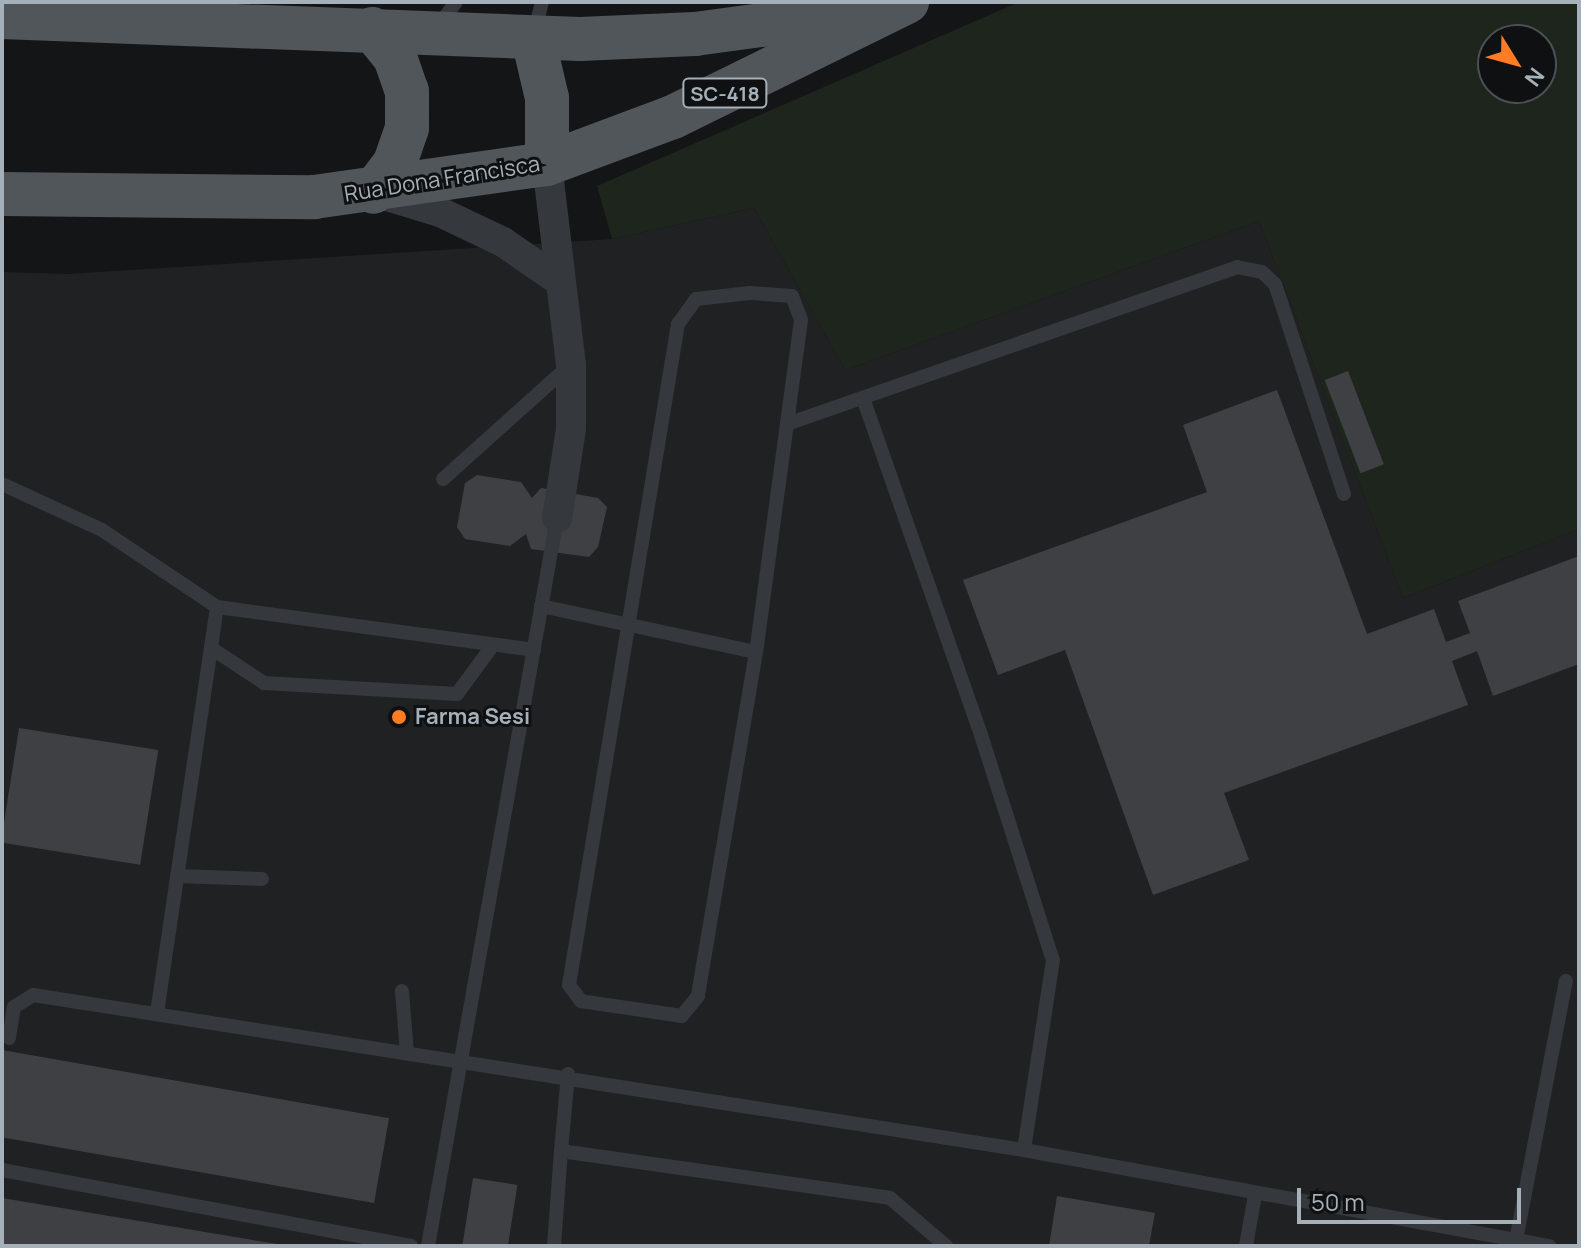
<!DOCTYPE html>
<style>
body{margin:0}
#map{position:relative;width:1581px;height:1248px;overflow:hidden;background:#141516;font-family:Manrope,sans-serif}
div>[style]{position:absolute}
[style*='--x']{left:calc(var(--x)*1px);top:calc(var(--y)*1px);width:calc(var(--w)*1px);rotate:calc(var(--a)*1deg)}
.built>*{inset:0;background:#202123}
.green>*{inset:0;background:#1d251c}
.building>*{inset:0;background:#3e4044;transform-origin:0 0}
.service>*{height:14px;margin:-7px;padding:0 7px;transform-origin:7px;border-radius:7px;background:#35383c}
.minor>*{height:30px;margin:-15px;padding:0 15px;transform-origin:15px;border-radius:15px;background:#35383c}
.primary>*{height:44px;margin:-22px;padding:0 22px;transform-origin:22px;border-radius:22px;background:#51565b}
.dots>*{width:22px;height:22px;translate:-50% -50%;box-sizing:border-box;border:4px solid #0f1011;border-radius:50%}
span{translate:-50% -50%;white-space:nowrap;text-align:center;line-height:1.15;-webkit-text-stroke:6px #0f1011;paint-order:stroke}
.shield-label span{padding:2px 6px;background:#0f1011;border:2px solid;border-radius:6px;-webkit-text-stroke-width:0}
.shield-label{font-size:20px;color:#a5b0b8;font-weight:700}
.street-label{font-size:22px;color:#a5b0b8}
.poi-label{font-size:22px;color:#a5b0b8;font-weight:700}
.left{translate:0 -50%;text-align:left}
.frame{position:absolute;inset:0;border:4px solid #a5b0b8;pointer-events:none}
.north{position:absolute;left:1477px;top:24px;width:80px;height:80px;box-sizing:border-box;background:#0f1011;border:2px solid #4b5054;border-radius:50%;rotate:127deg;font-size:22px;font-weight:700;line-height:32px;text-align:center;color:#a5b0b8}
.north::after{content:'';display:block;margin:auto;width:28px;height:36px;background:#ff7b24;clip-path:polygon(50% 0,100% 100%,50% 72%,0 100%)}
.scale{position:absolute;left:1297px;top:1188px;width:224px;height:36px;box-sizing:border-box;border:4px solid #a5b0b8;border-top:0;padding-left:10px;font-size:24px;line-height:28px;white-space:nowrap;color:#a5b0b8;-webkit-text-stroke:6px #0f1011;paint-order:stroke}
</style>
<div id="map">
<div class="built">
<div style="clip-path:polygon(754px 208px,845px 370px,1259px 221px,1403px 598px,1579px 529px,1579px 1246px,2px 1246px,2px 272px,69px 274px,612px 239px)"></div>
</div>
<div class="green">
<div style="clip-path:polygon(evenodd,1019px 2px,1579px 2px,1579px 529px,1403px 598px,1259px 221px,845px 370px,754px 208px,612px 239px,597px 186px,1019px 2px,1493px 40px,1541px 40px,1541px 88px,1493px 88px,1493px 40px)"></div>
</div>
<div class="building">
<div style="left:1348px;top:371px;width:100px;height:25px;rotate:69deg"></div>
<div style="clip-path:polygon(1277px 390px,1367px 634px,1434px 609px,1446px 642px,1470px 633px,1458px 601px,1579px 556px,1579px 664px,1493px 696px,1477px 651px,1452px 661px,1468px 705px,1224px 793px,1249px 860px,1153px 895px,1065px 650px,998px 675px,963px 580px,1207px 492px,1183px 425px)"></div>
<div style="clip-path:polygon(477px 475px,521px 482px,532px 498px,541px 488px,598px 498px,607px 507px,598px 547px,589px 557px,531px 549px,526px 534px,510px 546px,465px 539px,457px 527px,465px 483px)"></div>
<div style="left:19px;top:728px;width:141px;height:116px;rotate:9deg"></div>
<div style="left:2px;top:1050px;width:393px;height:86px;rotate:10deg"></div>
<div style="left:473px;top:1178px;width:45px;height:69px;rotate:9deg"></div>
<div style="clip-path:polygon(1057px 1196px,1155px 1213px,1149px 1246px,1049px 1246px)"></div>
<div style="clip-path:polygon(2px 1198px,277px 1244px,277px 1246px,2px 1246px)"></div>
</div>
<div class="service">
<div style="--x:437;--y:28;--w:32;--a:-54"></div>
<div style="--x:534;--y:34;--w:33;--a:-76"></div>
<div style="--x:750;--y:293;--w:42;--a:4.1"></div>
<div style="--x:792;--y:296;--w:26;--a:69"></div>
<div style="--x:801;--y:320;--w:335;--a:97.7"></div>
<div style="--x:756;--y:652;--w:349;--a:99.6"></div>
<div style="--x:698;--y:996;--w:26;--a:129"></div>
<div style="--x:682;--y:1016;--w:102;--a:-171.6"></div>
<div style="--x:581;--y:1001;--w:20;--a:-127"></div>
<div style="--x:569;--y:985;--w:670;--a:-80.64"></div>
<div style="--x:678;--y:324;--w:31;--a:-54"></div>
<div style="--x:696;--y:299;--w:54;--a:-6.3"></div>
<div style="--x:863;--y:398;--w:357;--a:70.7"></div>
<div style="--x:981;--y:735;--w:236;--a:72.3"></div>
<div style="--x:1053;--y:960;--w:192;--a:98.7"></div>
<div style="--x:787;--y:424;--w:477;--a:-19.2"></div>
<div style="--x:1237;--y:267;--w:25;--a:11"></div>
<div style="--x:1262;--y:272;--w:18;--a:43"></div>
<div style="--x:1275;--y:284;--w:221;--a:71.8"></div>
<div style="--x:443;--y:479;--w:168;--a:-41.9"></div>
<div style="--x:2;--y:484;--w:110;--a:24.7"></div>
<div style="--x:102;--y:530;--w:138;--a:33.8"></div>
<div style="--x:217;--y:607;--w:320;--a:7.7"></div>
<div style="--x:541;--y:606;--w:220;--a:12.1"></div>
<div style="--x:211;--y:648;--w:64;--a:33.4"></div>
<div style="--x:264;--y:683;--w:193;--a:3.3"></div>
<div style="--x:457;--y:694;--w:61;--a:-53.7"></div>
<div style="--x:177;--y:876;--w:85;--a:2"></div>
<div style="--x:402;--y:991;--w:62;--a:85.4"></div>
<div style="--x:157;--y:1013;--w:410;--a:-81.6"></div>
<div style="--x:9;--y:1038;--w:31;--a:-81"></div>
<div style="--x:14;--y:1007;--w:22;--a:-32"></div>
<div style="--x:33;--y:995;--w:1003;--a:8.89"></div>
<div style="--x:1024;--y:1150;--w:534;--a:10.36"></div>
<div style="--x:568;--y:1074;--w:77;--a:95.2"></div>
<div style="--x:561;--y:1151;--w:332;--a:8.1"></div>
<div style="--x:890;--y:1198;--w:74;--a:40.6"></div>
<div style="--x:2;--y:1170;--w:416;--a:10.5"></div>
<div style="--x:1516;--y:1240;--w:264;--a:-79.1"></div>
<div style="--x:428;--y:1246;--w:739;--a:-79.95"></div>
<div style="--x:554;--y:1246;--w:95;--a:-85.8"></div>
<div style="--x:1246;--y:1246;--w:52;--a:-80"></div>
</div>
<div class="minor">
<div style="--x:547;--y:164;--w:201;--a:83.2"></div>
<div style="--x:571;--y:364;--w:65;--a:90"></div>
<div style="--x:571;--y:429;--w:90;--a:98.9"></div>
<div style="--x:377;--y:193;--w:66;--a:16.8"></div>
<div style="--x:440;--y:212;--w:70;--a:25.5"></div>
<div style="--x:503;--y:242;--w:70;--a:34.6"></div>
</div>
<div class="primary">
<div style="--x:2;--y:17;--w:578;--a:2.18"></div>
<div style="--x:580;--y:39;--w:115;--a:-2.5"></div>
<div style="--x:695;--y:34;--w:173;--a:-7.7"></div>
<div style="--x:372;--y:29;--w:36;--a:51"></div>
<div style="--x:395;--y:57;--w:36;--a:71"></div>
<div style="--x:407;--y:91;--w:37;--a:90"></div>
<div style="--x:407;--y:128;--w:37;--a:109"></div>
<div style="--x:395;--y:163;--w:36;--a:127"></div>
<div style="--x:533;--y:38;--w:62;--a:76.9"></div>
<div style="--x:547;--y:98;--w:66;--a:90"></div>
<div style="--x:2;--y:194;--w:312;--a:0.6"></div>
<div style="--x:314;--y:197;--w:235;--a:-8.1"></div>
<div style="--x:547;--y:164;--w:134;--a:-20.5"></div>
<div style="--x:673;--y:117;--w:261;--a:-26.2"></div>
</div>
<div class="dots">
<div style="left:399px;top:717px;background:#ff7b24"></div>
</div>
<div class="shield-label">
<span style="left:725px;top:93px">SC-418</span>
</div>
<div class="street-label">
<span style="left:442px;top:179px;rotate:-9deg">Rua Dona Francisca</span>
</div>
<div class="poi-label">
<span class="left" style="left:415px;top:717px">Farma Sesi</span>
</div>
<div class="frame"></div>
<div class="north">N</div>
<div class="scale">50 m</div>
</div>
